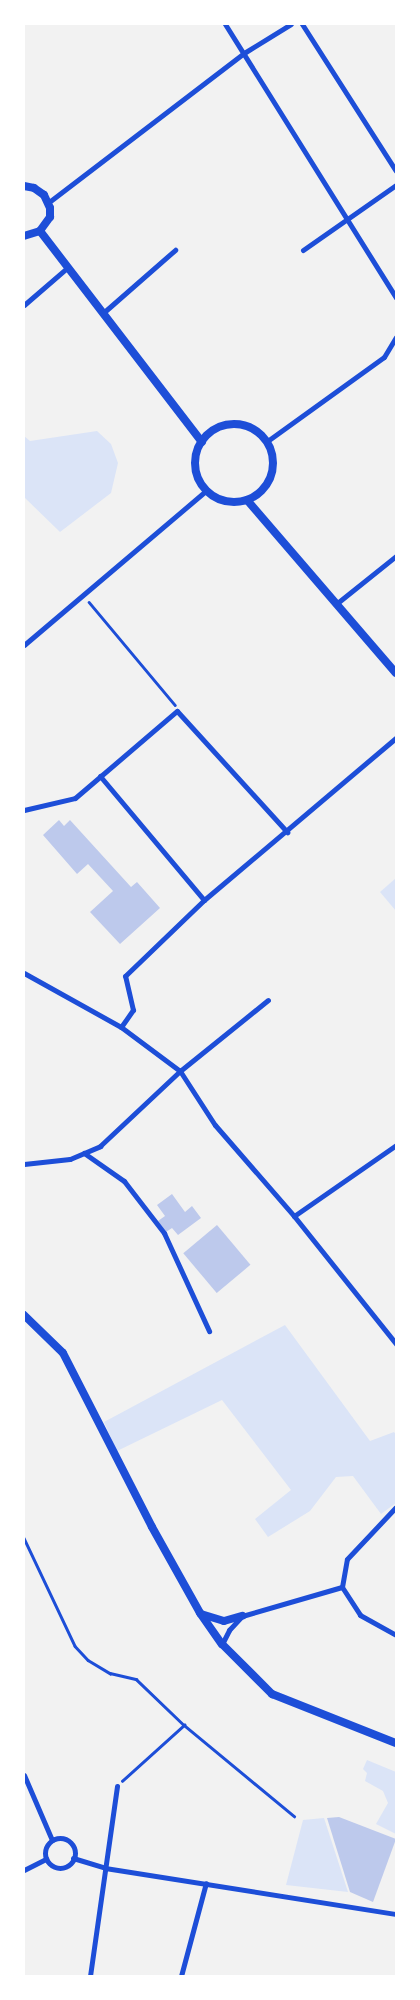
<!DOCTYPE html>
<style>
body{margin:0}
#map{position:relative;width:420px;height:2000px;overflow:hidden;background:#f2f2f2;font-family:Signika,sans-serif}
div>[style]{position:absolute}
[style*='--x']{left:calc(var(--x)*1px);top:calc(var(--y)*1px);width:calc(var(--w)*1px);rotate:calc(var(--a)*1deg)}
.green>*{inset:0;background:#dbe4f7}
.building>*{inset:0;background:#bdc9ec;transform-origin:0 0}
.path>*{height:2.5px;margin:-1.25px;padding:0 1.25px;transform-origin:1.25px;border-radius:1.25px;background:#1d4ed8}
.minor>*{height:5px;margin:-2.5px;padding:0 2.5px;transform-origin:2.5px;border-radius:2.5px;background:#1d4ed8}
.minor>.ring{margin:-2.5px;padding:0;box-sizing:content-box;background:none;border:5px solid #1d4ed8;border-radius:50%}
.tertiary>*{height:8px;margin:-4px;padding:0 4px;transform-origin:4px;border-radius:4px;background:#1d4ed8}
.tertiary>.ring{margin:-4px;padding:0;box-sizing:content-box;background:none;border:8px solid #1d4ed8;border-radius:50%}
span{translate:-50% -50%;white-space:nowrap;text-align:center;line-height:1.15;-webkit-text-stroke:5px #fff;paint-order:stroke}
.frame{position:absolute;inset:0;border:25px solid #fff;pointer-events:none}
</style>
<div id="map">
<div class="green">
<div style="clip-path:polygon(97px 431px,111px 444px,118px 463px,111px 493px,60px 532px,24px 497px,24px 436px,30px 441px)"></div>
<div style="clip-path:polygon(396px 878px,396px 911px,380px 892px)"></div>
<div style="clip-path:polygon(285px 1325px,370px 1441px,394px 1432px,396px 1435px,396px 1503px,381px 1514px,353px 1476px,336px 1477px,310px 1511px,268px 1537px,255px 1519px,291px 1490px,222px 1400px,117px 1451px,104px 1422px)"></div>
<div style="clip-path:polygon(367px 1760px,396px 1772px,396px 1834px,376px 1824px,388px 1803px,383px 1791px,365px 1781px,367px 1773px,363px 1769px)"></div>
<div style="clip-path:polygon(324px 1818px,348px 1892px,286px 1885px,303px 1820px)"></div>
</div>
<div class="building">
<div style="clip-path:polygon(59px 820px,64px 826px,70px 820px,131px 887px,137px 882px,160px 908px,120px 944px,90px 912px,113px 891px,88px 864px,77px 874px,43px 835px)"></div>
<div style="clip-path:polygon(172px 1194px,185px 1212px,192px 1206px,201px 1218px,178px 1235px,172px 1228px,166px 1232px,158px 1221px,165px 1216px,157px 1205px)"></div>
<div style="left:217px;top:1225px;width:52px;height:44px;rotate:50deg"></div>
<div style="clip-path:polygon(339px 1817px,396px 1839px,373px 1902px,350px 1892px,327px 1818px)"></div>
</div>
<div class="path">
<div style="--x:89;--y:602;--w:134;--a:50.1"></div>
<div style="--x:24;--y:1538;--w:119;--a:64.7"></div>
<div style="--x:75;--y:1646;--w:19;--a:47"></div>
<div style="--x:88;--y:1660;--w:26;--a:31"></div>
<div style="--x:110;--y:1673;--w:27;--a:13"></div>
<div style="--x:136;--y:1679;--w:66;--a:43.8"></div>
<div style="--x:184;--y:1725;--w:143;--a:39.6"></div>
<div style="--x:122;--y:1781;--w:84;--a:-42.1"></div>
</div>
<div class="minor">
<div style="--x:225;--y:24;--w:323;--a:58"></div>
<div style="--x:302;--y:24;--w:174;--a:57.4"></div>
<div style="--x:49;--y:202;--w:245;--a:-37.4"></div>
<div style="--x:244;--y:53;--w:55;--a:-31.7"></div>
<div style="--x:303;--y:250;--w:113;--a:-35"></div>
<div style="--x:24;--y:305;--w:58;--a:-40.8"></div>
<div style="--x:103;--y:313;--w:96;--a:-41.2"></div>
<div style="--x:266;--y:442;--w:145;--a:-35.8"></div>
<div style="--x:384;--y:357;--w:23;--a:-59"></div>
<div style="--x:336;--y:604;--w:77;--a:-38.7"></div>
<div style="--x:24;--y:645;--w:240;--a:-40.3"></div>
<div style="--x:100;--y:776;--w:162;--a:50"></div>
<div style="--x:24;--y:810;--w:52;--a:-13.2"></div>
<div style="--x:75;--y:798;--w:134;--a:-40.5"></div>
<div style="--x:177;--y:711;--w:164;--a:47.7"></div>
<div style="--x:24;--y:973;--w:111;--a:29.1"></div>
<div style="--x:121;--y:1027;--w:74;--a:36.7"></div>
<div style="--x:180;--y:1071;--w:64;--a:57.1"></div>
<div style="--x:215;--y:1125;--w:121;--a:49"></div>
<div style="--x:294;--y:1216;--w:164;--a:51.4"></div>
<div style="--x:121;--y:1027;--w:21;--a:-55"></div>
<div style="--x:133;--y:1010;--w:35;--a:-103"></div>
<div style="--x:125;--y:976;--w:110;--a:-43.9"></div>
<div style="--x:204;--y:900;--w:251;--a:-40.2"></div>
<div style="--x:84;--y:1153;--w:49;--a:35"></div>
<div style="--x:124;--y:1181;--w:66;--a:52.4"></div>
<div style="--x:164;--y:1233;--w:108;--a:65.3"></div>
<div style="--x:24;--y:1164;--w:46;--a:-6.2"></div>
<div style="--x:70;--y:1159;--w:33;--a:-23"></div>
<div style="--x:100;--y:1146;--w:110;--a:-43.2"></div>
<div style="--x:180;--y:1071;--w:113;--a:-38.9"></div>
<div style="--x:294;--y:1216;--w:124;--a:-34.8"></div>
<div style="--x:342;--y:1587;--w:28;--a:-80"></div>
<div style="--x:347;--y:1559;--w:71;--a:-46.7"></div>
<div style="--x:342;--y:1587;--w:33;--a:57"></div>
<div style="--x:360;--y:1615;--w:41;--a:29.1"></div>
<div style="--x:222;--y:1644;--w:16;--a:-63"></div>
<div style="--x:229;--y:1630;--w:19;--a:-47"></div>
<div style="--x:242;--y:1616;--w:104;--a:-16.2"></div>
<div style="--x:24;--y:1775;--w:71;--a:66.7"></div>
<div class="ring" style="left:45px;top:1838px;width:25px;height:25px"></div>
<div style="--x:73;--y:1858;--w:34;--a:17"></div>
<div style="--x:105;--y:1868;--w:295;--a:9"></div>
<div style="--x:24;--y:1870;--w:25;--a:-27"></div>
<div style="--x:90;--y:1976;--w:192;--a:-81.9"></div>
<div style="--x:181;--y:1976;--w:96;--a:-75"></div>
</div>
<div class="tertiary">
<div style="--x:24;--y:186;--w:10;--a:11"></div>
<div style="--x:34;--y:188;--w:12;--a:35"></div>
<div style="--x:44;--y:195;--w:14;--a:65"></div>
<div style="--x:50;--y:208;--w:9;--a:90"></div>
<div style="--x:50;--y:217;--w:17;--a:126"></div>
<div style="--x:40;--y:231;--w:17;--a:163"></div>
<div style="--x:40;--y:231;--w:266;--a:52.5"></div>
<div class="ring" style="left:195px;top:424px;width:70px;height:70px"></div>
<div style="--x:247;--y:500;--w:228;--a:49.3"></div>
<div style="--x:24;--y:1315;--w:54;--a:44.3"></div>
<div style="--x:63;--y:1353;--w:195;--a:62.9"></div>
<div style="--x:152;--y:1527;--w:98;--a:60.8"></div>
<div style="--x:200;--y:1613;--w:38;--a:55"></div>
<div style="--x:222;--y:1644;--w:71;--a:45"></div>
<div style="--x:272;--y:1694;--w:133;--a:21.6"></div>
<div style="--x:201;--y:1614;--w:24;--a:17"></div>
<div style="--x:224;--y:1621;--w:19;--a:-16"></div>
</div>
<div class="frame"></div>
</div>
